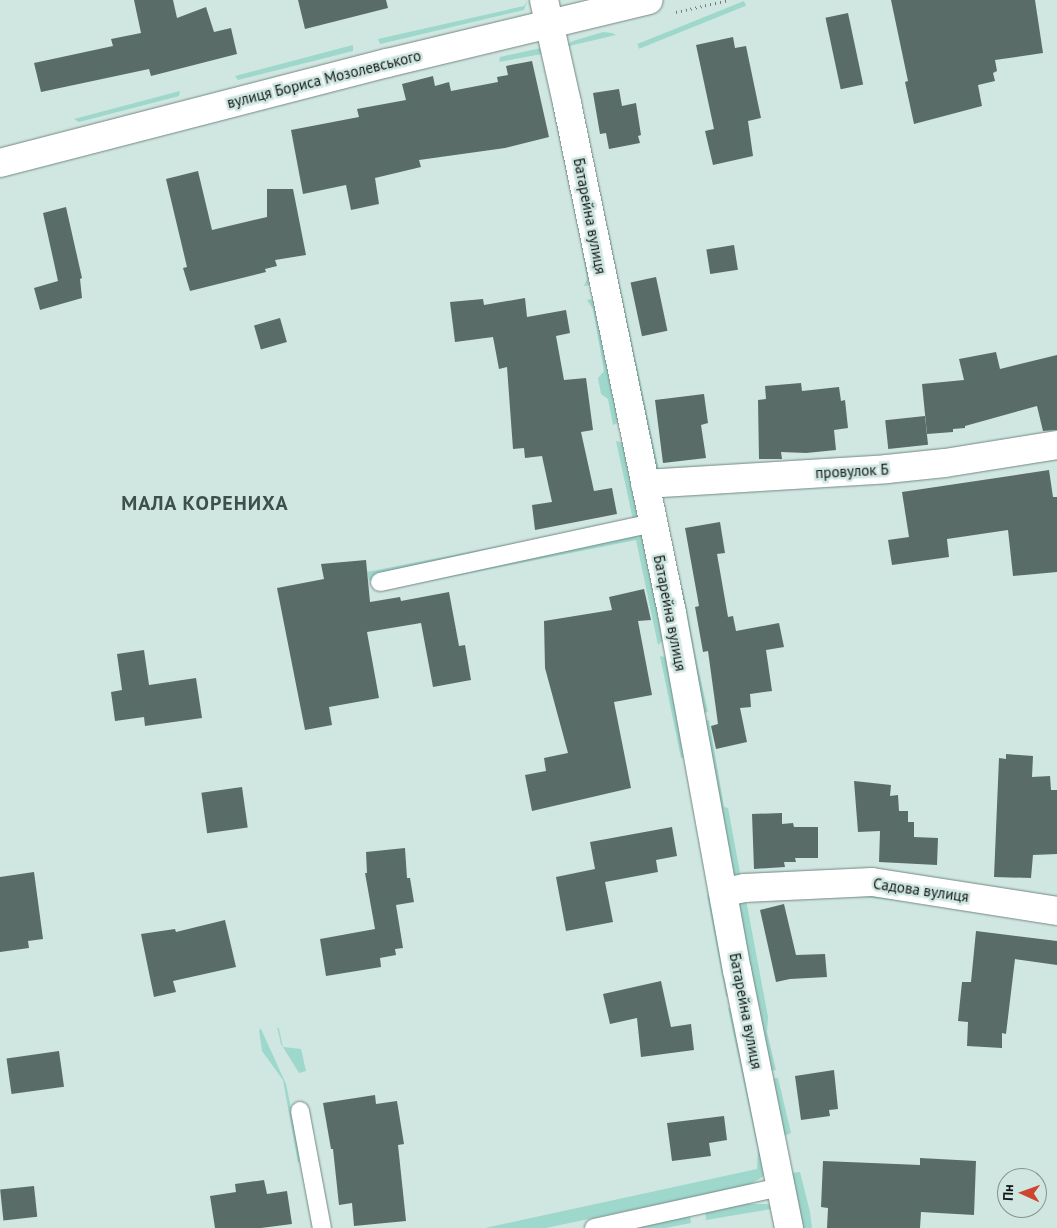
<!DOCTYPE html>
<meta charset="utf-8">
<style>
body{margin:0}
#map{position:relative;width:1057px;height:1228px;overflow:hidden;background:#d0e6e1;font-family:"PT Sans",sans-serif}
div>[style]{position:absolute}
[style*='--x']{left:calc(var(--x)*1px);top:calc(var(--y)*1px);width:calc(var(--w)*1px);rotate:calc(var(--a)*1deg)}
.green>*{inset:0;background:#9ed7cc;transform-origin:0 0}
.building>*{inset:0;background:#596c68;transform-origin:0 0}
.path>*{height:3px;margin-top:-1.5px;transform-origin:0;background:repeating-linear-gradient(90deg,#6e7d7a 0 1px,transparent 0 5px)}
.roads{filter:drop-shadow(0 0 1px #748884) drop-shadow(0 0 1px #748884)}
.service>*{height:18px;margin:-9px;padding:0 9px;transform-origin:9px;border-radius:9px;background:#fff}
.minor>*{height:28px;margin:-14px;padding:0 14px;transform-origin:14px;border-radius:14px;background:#fff}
span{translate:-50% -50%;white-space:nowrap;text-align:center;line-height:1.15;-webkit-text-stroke:5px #d0e6e1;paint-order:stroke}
.street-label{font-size:15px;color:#111817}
.district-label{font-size:20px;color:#3d504c;font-weight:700;letter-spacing:1px}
.north{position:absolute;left:997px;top:1168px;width:50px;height:50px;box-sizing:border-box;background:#d0e6e1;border:1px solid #849490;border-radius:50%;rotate:272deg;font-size:14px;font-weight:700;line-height:20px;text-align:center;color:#111817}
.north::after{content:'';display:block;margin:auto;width:18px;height:22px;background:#cf442c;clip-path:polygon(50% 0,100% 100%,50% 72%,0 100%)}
</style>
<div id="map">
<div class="green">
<div style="clip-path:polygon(527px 1px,524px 10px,380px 44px,378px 39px,524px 6px)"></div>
<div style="left:744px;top:1px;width:5px;height:115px;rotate:68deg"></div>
<div style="clip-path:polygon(603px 32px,612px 33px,616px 35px,569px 46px,659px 470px,652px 470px,568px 48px,568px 44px,573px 41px)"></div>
<div style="clip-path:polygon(353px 45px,353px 51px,238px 80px,235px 76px)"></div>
<div style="clip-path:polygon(541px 48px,595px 284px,584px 286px,587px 279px,581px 243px,542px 54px,499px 62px,500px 57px)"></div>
<div style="clip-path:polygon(180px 91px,179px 96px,79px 122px,74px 119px)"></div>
<div style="clip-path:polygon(598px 298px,622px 421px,613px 425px,608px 399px,601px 394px,598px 378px,604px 371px,593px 309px,587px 300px)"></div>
<div style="clip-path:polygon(616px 441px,627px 444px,641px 516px,635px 522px,369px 581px,367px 572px,633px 520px)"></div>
<div style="clip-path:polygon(641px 534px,649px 547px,667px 637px,658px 645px,636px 540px,415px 584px,421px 576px)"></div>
<div style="clip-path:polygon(683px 589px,697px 663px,708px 712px,699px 713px,677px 592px)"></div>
<div style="clip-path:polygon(660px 656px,670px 658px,689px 757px,681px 758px)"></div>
<div style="clip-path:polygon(709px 720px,724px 807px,728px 808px,741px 878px,735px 880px,732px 873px,701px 722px)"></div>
<div style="clip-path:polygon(828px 890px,852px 890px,944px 901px,1035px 916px,1034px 920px,904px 901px,850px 896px,788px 896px,746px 900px,768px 1017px,767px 1032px,776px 1070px,771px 1071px,766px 1069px,739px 933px,736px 902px,743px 894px,759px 892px)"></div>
<div style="clip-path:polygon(707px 895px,714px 897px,734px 995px,726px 996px)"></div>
<div style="clip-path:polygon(736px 1006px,766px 1159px,764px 1176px,749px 1185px,546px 1228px,485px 1228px,757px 1169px,758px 1149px,728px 1008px)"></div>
<div style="clip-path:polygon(277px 1027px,279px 1029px,283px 1047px,301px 1049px,306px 1071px,299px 1073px,281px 1044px)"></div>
<div style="clip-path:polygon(261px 1029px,286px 1084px,302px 1161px,298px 1163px,283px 1080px,262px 1051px,259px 1030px)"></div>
<div style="clip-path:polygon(778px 1078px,791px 1133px,780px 1138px,768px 1079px)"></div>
<div style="clip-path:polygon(800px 1172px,810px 1212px,812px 1228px,797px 1228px,791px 1173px)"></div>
<div style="clip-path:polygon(747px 1204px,767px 1204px,772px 1206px,780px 1228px,774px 1228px,771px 1209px,706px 1220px,705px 1212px)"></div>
<div style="clip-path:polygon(690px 1215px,691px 1223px,665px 1228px,632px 1228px)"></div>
</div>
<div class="building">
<div style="clip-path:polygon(134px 0,173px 0,177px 18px,206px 7px,214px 32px,231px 28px,237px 54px,151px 76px,149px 69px,41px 92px,34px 63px,113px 46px,111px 39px,141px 33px)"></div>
<div style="clip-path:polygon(298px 0,386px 0,388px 8px,305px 29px)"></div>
<div style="clip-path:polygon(891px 0,1035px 0,1043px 53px,995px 60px,997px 71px,993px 73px,995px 81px,978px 85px,982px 106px,914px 124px,905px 82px,908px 81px)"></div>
<div style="left:848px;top:13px;width:73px;height:23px;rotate:78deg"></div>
<div style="clip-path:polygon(733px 37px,735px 48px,746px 46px,761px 118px,748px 121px,753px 156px,713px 165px,705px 131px,714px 129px,696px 45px)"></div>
<div style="clip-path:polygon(532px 61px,549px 137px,505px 148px,419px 160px,421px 167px,375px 178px,379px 204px,351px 210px,346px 185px,303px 194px,291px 130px,359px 117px,357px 109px,406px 100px,402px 84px,433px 76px,435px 86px,449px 82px,451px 91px,498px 82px,497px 77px,508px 75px,506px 66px)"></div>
<div style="clip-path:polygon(619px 89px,622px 106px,636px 103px,641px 135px,638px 136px,640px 143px,609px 149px,606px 133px,600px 134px,593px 93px)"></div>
<div style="clip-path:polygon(198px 171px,212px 230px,267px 217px,267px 189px,293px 189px,306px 255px,275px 260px,277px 266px,265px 269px,266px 272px,190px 291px,183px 268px,187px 267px,166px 179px)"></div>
<div style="clip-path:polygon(66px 207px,82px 278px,80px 279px,82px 298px,40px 310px,34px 288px,58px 281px,43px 213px)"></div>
<div style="left:734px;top:245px;width:25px;height:28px;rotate:81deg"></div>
<div style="left:656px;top:277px;width:55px;height:26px;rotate:78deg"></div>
<div style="clip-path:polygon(525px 298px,527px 317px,566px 310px,570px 333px,556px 336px,564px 380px,586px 378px,593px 430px,581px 432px,594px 491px,612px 488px,617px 514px,535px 530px,532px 505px,552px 502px,542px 456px,525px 458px,524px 448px,513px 449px,507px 367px,499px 369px,493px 337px,455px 342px,450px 302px,483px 299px,484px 305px)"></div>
<div style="left:280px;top:318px;width:25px;height:27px;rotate:74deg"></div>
<div style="clip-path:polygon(996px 352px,1000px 369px,1057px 355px,1057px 430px,1043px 431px,1037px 406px,965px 426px,965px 428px,953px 429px,953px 432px,927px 434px,922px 384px,964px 380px,959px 359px)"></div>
<div style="clip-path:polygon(801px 383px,802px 391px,839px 387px,841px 401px,845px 400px,848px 428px,834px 430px,836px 450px,806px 453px,781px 452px,782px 459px,759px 459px,758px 400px,766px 399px,765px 386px)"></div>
<div style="clip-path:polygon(704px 394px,708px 423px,701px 425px,706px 458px,663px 463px,655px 400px)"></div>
<div style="left:925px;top:416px;width:29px;height:40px;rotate:84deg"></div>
<div style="clip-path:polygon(1049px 470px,1053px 497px,1057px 497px,1057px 572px,1013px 576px,1008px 530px,947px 539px,949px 557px,892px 565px,888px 540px,909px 537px,902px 492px)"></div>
<div style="clip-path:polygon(720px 522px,725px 553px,717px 554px,728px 617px,733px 616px,736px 631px,779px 623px,784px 647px,766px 650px,772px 691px,750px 694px,751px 707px,740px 708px,747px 742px,716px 749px,711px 726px,718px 724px,708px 651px,703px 652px,695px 607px,699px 606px,685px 528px)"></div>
<div style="clip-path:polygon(366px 560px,370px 602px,400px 597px,401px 601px,449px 592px,459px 646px,465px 645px,471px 680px,433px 687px,421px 623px,367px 632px,379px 698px,329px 707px,332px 725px,305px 730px,277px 588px,324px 579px,321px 564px)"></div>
<div style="clip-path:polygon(644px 589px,651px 620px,638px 621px,652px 695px,614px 702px,631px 788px,532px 811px,525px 775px,546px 771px,544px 758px,568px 753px,545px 668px,544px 621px,612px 610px,609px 597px)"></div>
<div style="clip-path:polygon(144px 650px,149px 685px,196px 678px,202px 718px,145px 726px,144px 717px,115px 721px,111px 692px,122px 690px,117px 654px)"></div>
<div style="clip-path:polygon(1006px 754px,1033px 756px,1032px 777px,1050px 776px,1051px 790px,1057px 790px,1057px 854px,1033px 855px,1031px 878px,994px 877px,999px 758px,1006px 759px)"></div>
<div style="clip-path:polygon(854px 781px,891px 785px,890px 796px,898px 795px,899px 811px,908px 811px,908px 822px,914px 822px,914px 837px,938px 838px,937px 865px,879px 862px,880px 831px,858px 832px)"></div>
<div style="left:242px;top:787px;width:41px;height:41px;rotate:82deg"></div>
<div style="clip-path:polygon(782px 813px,782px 824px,793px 823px,794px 827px,818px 827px,818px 858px,795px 858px,796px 862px,784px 862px,785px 867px,754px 869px,752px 814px)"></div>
<div style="clip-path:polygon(672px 827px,677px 856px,656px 860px,658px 872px,605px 882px,613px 922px,566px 931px,556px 877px,595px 869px,590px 842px)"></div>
<div style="clip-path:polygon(405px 848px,407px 878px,410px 878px,414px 902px,396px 905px,403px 948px,395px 949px,396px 955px,380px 958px,381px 967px,326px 976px,320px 939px,375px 929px,365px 873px,367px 873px,366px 852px)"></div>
<div style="clip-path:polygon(34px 872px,43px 939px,28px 941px,29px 948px,0 952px,0 877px)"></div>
<div style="clip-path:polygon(784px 904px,796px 955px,825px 954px,827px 977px,790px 979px,776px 982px,760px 910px)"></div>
<div style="clip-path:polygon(225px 920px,236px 967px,173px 981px,176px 992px,154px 997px,141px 934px,175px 929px,176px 932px)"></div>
<div style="clip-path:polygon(976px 931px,1057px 941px,1057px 965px,1015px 959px,1006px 1034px,1002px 1033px,1002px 1048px,967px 1046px,968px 1022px,958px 1021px,962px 982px,971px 982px)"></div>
<div style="clip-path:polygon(661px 981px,671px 1027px,691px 1024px,694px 1050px,641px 1057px,637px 1018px,610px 1024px,603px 994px)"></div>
<div style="left:59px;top:1051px;width:36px;height:53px;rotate:82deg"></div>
<div style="clip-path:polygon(834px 1070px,838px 1109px,829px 1110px,830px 1116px,801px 1120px,795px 1076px)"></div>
<div style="clip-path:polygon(375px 1095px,376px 1104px,397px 1101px,404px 1144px,398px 1145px,406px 1221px,354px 1226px,352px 1203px,339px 1205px,333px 1149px,331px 1149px,323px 1103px)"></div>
<div style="clip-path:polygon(724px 1116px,727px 1140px,709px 1143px,711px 1156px,672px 1161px,667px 1123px)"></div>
<div style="clip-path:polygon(920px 1158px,976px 1161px,974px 1215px,921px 1212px,920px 1228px,827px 1228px,828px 1208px,821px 1207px,823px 1161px,920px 1165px)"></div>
<div style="clip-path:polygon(264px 1180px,267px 1194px,287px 1191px,292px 1224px,261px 1228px,215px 1228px,210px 1196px,236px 1192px,235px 1184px)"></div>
<div style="left:34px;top:1186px;width:31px;height:34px;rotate:84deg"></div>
</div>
<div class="path">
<div style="--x:676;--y:12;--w:54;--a:-12.8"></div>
</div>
<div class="roads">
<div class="service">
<div style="--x:380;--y:582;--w:278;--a:-12.2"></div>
<div style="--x:300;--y:1111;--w:119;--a:79.4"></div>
<div style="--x:594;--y:1228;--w:191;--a:-12.4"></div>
</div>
<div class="minor">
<div style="--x:544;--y:0;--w:106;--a:77.4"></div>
<div style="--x:567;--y:103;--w:521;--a:78.37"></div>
<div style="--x:672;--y:613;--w:363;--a:79.7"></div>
<div style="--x:737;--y:970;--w:263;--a:78.6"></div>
<div style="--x:0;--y:163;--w:400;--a:-14.5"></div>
<div style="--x:387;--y:63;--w:269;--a:-13.5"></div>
<div style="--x:645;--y:484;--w:242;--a:-3.5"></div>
<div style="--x:887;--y:469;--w:58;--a:-5.9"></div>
<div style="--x:945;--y:463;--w:113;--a:-9.1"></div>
<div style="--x:724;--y:892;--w:20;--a:-11"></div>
<div style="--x:744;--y:888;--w:128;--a:-2.7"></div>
<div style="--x:872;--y:882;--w:187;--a:8.9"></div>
</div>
</div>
<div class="street-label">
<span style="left:324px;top:79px;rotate:-14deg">вулиця Бориса Мозолевського</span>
<span style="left:590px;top:216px;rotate:79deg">Батарейна вулиця</span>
<span style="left:852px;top:471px;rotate:-3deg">провулок Б</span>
<span style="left:670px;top:613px;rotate:79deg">Батарейна вулиця</span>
<span style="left:921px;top:890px;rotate:8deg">Садова вулиця</span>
<span style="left:746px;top:1011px;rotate:79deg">Батарейна вулиця</span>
</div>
<div class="district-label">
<span style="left:205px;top:503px">МАЛА КОРЕНИХА</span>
</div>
<div class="north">Пн</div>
</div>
